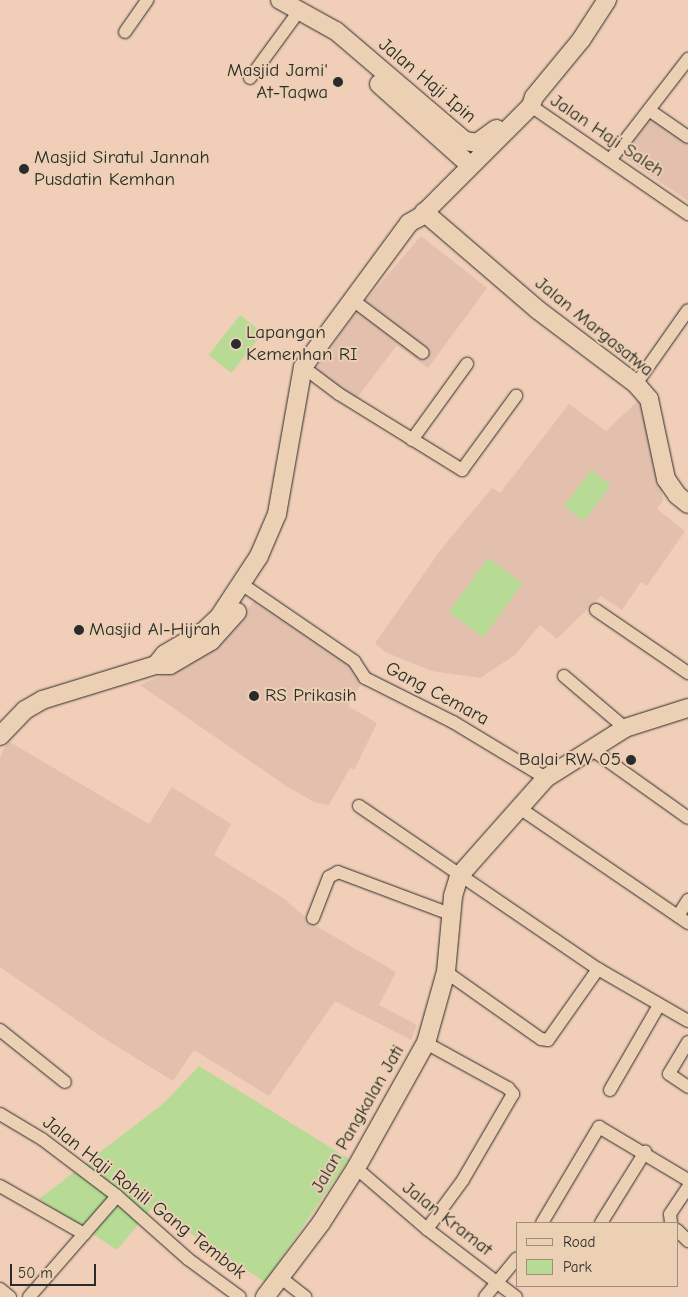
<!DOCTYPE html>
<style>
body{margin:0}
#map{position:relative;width:688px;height:1297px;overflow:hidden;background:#f0ceb7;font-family:"Comic Neue",sans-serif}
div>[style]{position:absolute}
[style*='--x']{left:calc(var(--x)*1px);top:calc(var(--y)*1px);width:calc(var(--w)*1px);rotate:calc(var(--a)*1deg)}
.built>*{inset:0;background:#e3c0ae}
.green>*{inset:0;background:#b7db95;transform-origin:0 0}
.roads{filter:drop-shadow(0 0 1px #2b2b2b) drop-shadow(0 0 1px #2b2b2b)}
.street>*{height:12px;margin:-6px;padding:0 6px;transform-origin:6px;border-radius:6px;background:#ecd0b3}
.secondary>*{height:18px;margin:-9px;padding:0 9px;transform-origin:9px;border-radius:9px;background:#ecd0b3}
.dots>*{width:14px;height:14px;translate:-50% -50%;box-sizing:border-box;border:2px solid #ecd0b3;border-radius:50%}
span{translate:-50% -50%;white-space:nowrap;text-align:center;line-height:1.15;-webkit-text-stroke:4px #ecd0b3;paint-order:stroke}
.poi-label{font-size:19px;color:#2b2b2b}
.right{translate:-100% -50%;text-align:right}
.left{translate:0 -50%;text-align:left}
.street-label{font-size:19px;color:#2b2b2b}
.legend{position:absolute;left:516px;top:1222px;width:162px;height:65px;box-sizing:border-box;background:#ecd0b3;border:1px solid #9f8e7d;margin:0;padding:6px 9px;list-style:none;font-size:15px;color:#2b2b2b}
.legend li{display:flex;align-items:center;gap:10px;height:25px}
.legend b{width:25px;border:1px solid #9f8e7d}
.scale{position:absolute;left:10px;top:1264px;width:86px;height:22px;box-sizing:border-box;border:2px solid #2b2b2b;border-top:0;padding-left:6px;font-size:15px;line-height:18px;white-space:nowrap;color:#2b2b2b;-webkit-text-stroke:4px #ecd0b3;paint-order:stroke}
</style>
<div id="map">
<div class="built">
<div style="clip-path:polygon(654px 113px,688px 135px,688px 201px,621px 155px)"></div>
<div style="clip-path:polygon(421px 236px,487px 288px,428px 368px,397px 345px,354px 402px,313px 373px,359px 308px)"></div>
<div style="clip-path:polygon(643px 396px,649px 400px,663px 501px,657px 509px,685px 531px,647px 586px,641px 582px,622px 610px,601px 596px,557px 639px,540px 625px,515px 655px,480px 678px,432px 671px,385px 652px,375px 643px,442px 548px,492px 488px,500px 493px,569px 404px,606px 431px)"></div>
<div style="clip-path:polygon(258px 596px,337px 649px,362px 682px,348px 706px,377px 723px,354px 770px,350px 768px,329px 805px,316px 803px,286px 786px,140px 685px,175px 669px,230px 630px)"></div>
<div style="clip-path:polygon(8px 741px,149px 824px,172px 787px,231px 824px,214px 855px,283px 898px,316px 926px,396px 972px,379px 1005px,417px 1025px,411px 1040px,335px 1001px,269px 1096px,194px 1050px,173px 1081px,97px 1034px,0 967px,0 757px)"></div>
</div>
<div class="green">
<div style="left:240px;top:315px;width:29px;height:51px;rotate:38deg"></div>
<div style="left:591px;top:470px;width:25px;height:45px;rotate:37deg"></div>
<div style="left:488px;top:558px;width:43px;height:67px;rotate:36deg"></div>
<div style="clip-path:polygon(199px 1066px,349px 1159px,265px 1282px,152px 1208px,117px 1250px,39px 1199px,164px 1103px)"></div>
</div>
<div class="roads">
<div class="street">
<div style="--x:125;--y:32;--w:39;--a:-55"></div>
<div style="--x:250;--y:78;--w:83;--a:-53.8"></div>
<div style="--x:531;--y:106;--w:191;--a:34.5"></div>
<div style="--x:649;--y:110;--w:47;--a:34.7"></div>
<div style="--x:610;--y:160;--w:128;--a:-52.3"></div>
<div style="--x:358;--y:304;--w:81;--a:37"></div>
<div style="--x:303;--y:367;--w:45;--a:36.9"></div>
<div style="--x:339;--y:394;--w:145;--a:31.7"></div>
<div style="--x:462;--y:470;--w:92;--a:-53.9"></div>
<div style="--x:636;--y:384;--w:90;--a:-54.9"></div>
<div style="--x:412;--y:440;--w:94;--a:-54.1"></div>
<div style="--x:243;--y:585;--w:135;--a:34.4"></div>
<div style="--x:354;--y:661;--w:20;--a:57"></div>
<div style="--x:365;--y:678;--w:98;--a:26.6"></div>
<div style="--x:453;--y:722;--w:109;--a:31.1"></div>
<div style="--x:596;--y:610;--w:112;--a:34.4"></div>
<div style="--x:564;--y:676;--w:80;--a:40.4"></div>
<div style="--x:590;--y:748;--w:120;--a:35.5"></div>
<div style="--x:359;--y:806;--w:289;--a:34.3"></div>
<div style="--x:598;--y:969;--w:104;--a:30"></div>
<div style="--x:518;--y:807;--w:206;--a:34.3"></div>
<div style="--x:678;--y:916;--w:19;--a:-58"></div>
<div style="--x:313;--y:918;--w:44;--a:-68.7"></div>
<div style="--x:329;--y:877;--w:10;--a:-29"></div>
<div style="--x:338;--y:872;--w:120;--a:20.6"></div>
<div style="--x:446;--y:972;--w:116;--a:35.2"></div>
<div style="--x:541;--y:1039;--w:7;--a:8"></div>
<div style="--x:548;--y:1040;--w:87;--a:-54.8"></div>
<div style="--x:0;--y:1030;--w:83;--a:38.7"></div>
<div style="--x:688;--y:1042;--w:37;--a:121"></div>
<div style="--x:669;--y:1074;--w:23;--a:34"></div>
<div style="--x:426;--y:1043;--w:94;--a:28.8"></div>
<div style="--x:508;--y:1088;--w:8;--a:50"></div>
<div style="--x:513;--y:1094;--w:99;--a:120.2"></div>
<div style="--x:463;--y:1180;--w:61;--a:126.3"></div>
<div style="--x:610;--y:1090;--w:98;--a:-60"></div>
<div style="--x:0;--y:1114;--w:49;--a:30.8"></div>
<div style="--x:42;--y:1139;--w:94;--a:37.2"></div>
<div style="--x:117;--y:1196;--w:95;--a:41.6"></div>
<div style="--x:188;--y:1259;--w:64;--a:36.2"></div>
<div style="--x:356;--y:1168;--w:94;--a:40.7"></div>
<div style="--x:427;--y:1229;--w:112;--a:37.4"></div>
<div style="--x:0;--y:1186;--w:97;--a:29.7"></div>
<div style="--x:542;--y:1223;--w:112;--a:-59.3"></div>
<div style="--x:599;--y:1127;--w:104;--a:30.8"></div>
<div style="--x:601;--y:1223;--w:84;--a:-58.2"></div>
<div style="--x:671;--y:1223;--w:9;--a:-96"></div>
<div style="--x:670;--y:1214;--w:32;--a:-56"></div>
<div style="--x:677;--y:1230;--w:16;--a:45"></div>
<div style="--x:281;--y:1278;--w:31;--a:38"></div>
<div style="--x:0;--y:1289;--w:13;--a:39"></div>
<div style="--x:29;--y:1297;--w:134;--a:-48.9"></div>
<div style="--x:485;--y:1297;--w:50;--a:-50.6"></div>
</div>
<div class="secondary">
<div style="--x:280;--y:0;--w:64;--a:29"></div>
<div style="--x:336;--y:31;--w:170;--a:40.5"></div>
<div style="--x:465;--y:141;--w:12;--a:9"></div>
<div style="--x:477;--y:143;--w:24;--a:-36"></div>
<div style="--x:379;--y:84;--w:122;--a:41.7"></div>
<div style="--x:424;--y:212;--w:150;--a:40.7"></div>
<div style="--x:538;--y:310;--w:123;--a:37.1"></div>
<div style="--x:636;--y:384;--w:20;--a:49"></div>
<div style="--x:649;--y:399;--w:82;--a:78"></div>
<div style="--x:666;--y:479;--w:19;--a:55"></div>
<div style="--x:677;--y:495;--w:14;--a:39"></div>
<div style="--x:156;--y:665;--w:14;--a:-51"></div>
<div style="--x:165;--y:654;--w:45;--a:-30.5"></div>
<div style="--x:204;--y:631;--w:21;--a:-43"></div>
<div style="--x:219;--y:617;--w:73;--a:-56.7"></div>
<div style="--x:259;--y:556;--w:46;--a:-66.8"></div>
<div style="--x:277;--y:514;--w:149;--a:-80"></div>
<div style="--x:303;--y:367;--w:179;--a:-53.6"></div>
<div style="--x:409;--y:223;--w:13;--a:-29"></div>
<div style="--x:420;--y:217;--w:157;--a:-45"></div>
<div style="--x:531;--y:106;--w:9;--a:-72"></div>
<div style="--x:534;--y:97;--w:74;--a:-50.5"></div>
<div style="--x:581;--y:40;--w:48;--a:-57"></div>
<div style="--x:0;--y:736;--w:36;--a:-46"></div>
<div style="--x:25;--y:710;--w:20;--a:-30"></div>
<div style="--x:42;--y:700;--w:119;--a:-17.1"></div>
<div style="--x:156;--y:665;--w:14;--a:0"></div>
<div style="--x:170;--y:665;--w:48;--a:-30.3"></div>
<div style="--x:211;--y:641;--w:39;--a:-48"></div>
<div style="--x:265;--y:1297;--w:93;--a:-52.9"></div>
<div style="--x:321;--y:1223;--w:65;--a:-57.5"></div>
<div style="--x:356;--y:1168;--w:143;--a:-60.8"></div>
<div style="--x:426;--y:1043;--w:74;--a:-74.3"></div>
<div style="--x:446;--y:972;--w:76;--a:-84.7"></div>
<div style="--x:453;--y:896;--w:21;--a:-73"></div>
<div style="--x:459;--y:876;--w:131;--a:-48.4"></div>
<div style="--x:546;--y:778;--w:93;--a:-32.3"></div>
<div style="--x:625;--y:728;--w:66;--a:-17.6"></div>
</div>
</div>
<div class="dots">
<div style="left:338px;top:82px;background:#2b2b2b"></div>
<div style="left:24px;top:169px;background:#2b2b2b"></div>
<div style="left:236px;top:344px;background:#2b2b2b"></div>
<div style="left:79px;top:630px;background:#2b2b2b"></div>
<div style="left:254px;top:696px;background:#2b2b2b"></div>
<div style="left:631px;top:760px;background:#2b2b2b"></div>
</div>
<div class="poi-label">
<span class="right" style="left:328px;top:82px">Masjid Jami'<br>At-Taqwa</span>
<span class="left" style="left:34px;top:169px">Masjid Siratul Jannah<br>Pusdatin Kemhan</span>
<span class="left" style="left:246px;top:344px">Lapangan<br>Kemenhan RI</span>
<span class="left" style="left:89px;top:630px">Masjid Al-Hijrah</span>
<span class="left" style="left:265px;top:696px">RS Prikasih</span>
<span class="right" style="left:621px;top:760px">Balai RW 05</span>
</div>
<div class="street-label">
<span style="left:427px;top:81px;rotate:40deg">Jalan Haji Ipin</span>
<span style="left:607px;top:136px;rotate:34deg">Jalan Haji Saleh</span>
<span style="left:594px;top:327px;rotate:39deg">Jalan Margasatwa</span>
<span style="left:437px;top:694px;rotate:28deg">Gang Cemara</span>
<span style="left:358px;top:1119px;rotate:-60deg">Jalan Pangkalan Jati</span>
<span style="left:144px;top:1198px;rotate:38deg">Jalan Haji Rohili Gang Tembok</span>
<span style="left:447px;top:1219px;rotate:38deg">Jalan Kramat</span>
</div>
<ul class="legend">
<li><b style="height:6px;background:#ecd0b3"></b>Road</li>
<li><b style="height:14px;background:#b7db95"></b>Park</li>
</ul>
<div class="scale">50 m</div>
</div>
